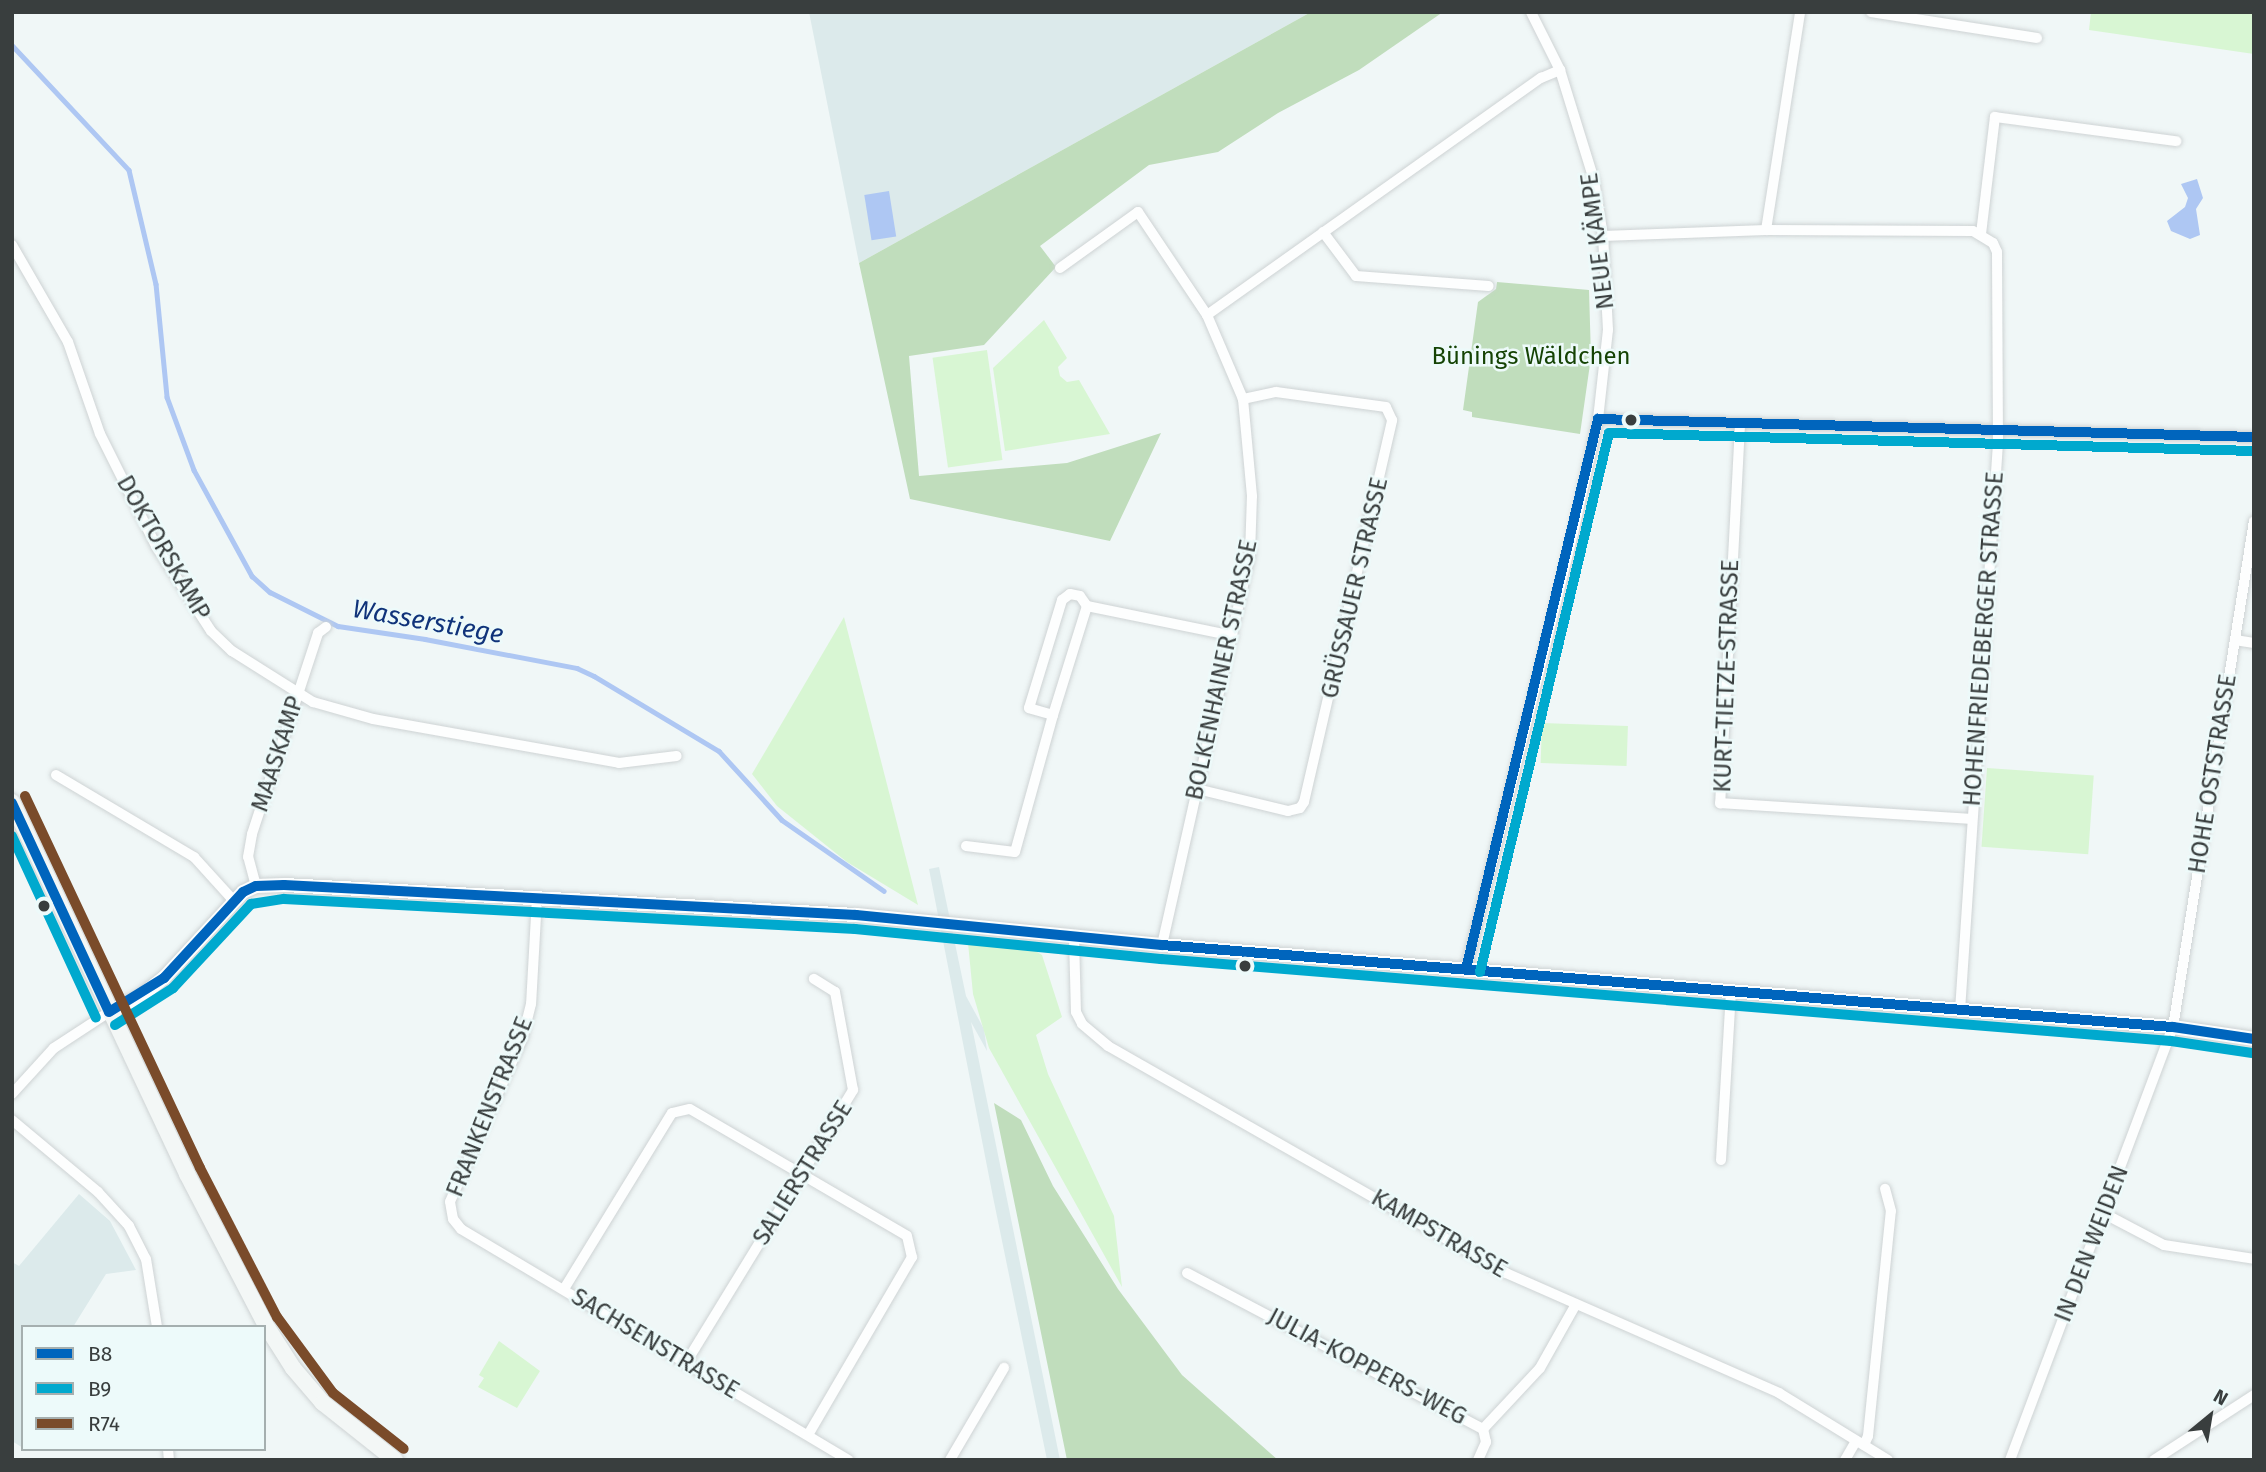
<!DOCTYPE html>
<meta charset="utf-8">
<style>
body{margin:0}
#map{position:relative;width:2266px;height:1472px;overflow:hidden;background:#f0f7f7;font-family:"Fira Sans",sans-serif}
div>[style]{position:absolute}
[style*='--x']{left:calc(var(--x)*1px);top:calc(var(--y)*1px);width:calc(var(--w)*1px);rotate:calc(var(--a)*1deg)}
.built>*{inset:0;background:#dceaeb}
.green>*{inset:0;background:#d8f6d3;transform-origin:0 0}
.forest>*{inset:0;background:#c0ddbc}
.water>*{inset:0;background:#aec7f3;transform-origin:0 0}
.stream>*{height:4.5px;margin:-2.25px;padding:0 2.25px;transform-origin:2.25px;border-radius:2.25px;background:#aec7f3}
.roads{filter:drop-shadow(0 0 2px #ced3d4) drop-shadow(0 0 2px #ced3d4)}
.minor>*{height:10px;margin:-5px;padding:0 5px;transform-origin:5px;border-radius:5px;background:#fdfefe}
.tertiary>*{height:14px;margin:-7px;padding:0 7px;transform-origin:7px;border-radius:7px;background:#fdfefe}
.secondary>*{height:16px;margin:-8px;padding:0 8px;transform-origin:8px;border-radius:8px;background:#f3f7f6}
.bus-1>*{height:10px;margin:-5px;padding:0 5px;transform-origin:5px;border-radius:5px;background:#0065bd}
.bus-2>*{height:10px;margin:-5px;padding:0 5px;transform-origin:5px;border-radius:5px;background:#00a9ce}
.bus-3>*{height:10px;margin:-5px;padding:0 5px;transform-origin:5px;border-radius:5px;background:#7a4b2a}
.dots>*{width:19px;height:19px;translate:-50% -50%;box-sizing:border-box;border:4px solid #edfafa;border-radius:50%}
span{translate:-50% -50%;white-space:nowrap;text-align:center;line-height:1.15;-webkit-text-stroke:5px #edfafa;paint-order:stroke}
.street-label{font-size:24px;color:#393e3e}
.park-label{font-size:24px;color:#154304}
.water-label{font-size:26px;color:#10337a;font-style:italic}
.frame{position:absolute;inset:0;border:14px solid #393e3e;pointer-events:none}
.legend{position:absolute;left:21px;top:1325px;width:245px;height:126px;box-sizing:border-box;background:#edfafa;border:2px solid #a5afaf;margin:0;padding:9px 12px;list-style:none;font-size:21px;color:#393e3e}
.legend li{display:flex;align-items:center;gap:14px;height:35px}
.legend b{width:35px;border:2px solid #a5afaf}
.north{position:absolute;left:2175px;top:1381px;width:70px;height:70px;-webkit-text-stroke:5px #edfafa;paint-order:stroke;rotate:30deg;font-size:19px;font-weight:700;line-height:28px;text-align:center;color:#393e3e}
.north::after{content:'';display:block;margin:auto;width:24px;height:32px;background:#393e3e;clip-path:polygon(50% 0,100% 100%,50% 72%,0 100%)}
</style>
<div id="map">
<div class="built">
<div style="clip-path:polygon(809px 12px,1311px 12px,859px 263px)"></div>
<div style="clip-path:polygon(939px 867px,966px 996px,984px 1029px,987px 1051px,971px 1022px,1060px 1460px,1047px 1460px,993px 1197px,929px 869px)"></div>
<div style="clip-path:polygon(79px 1194px,110px 1221px,136px 1270px,106px 1274px,73px 1327px,23px 1327px,23px 1448px,12px 1441px,12px 1262px,19px 1266px)"></div>
</div>
<div class="green">
<div style="clip-path:polygon(2091px 12px,2254px 12px,2254px 54px,2089px 30px)"></div>
<div style="clip-path:polygon(1044px 320px,1067px 358px,1058px 367px,1060px 376px,1067px 382px,1079px 380px,1110px 434px,1005px 451px,993px 368px)"></div>
<div style="left:987px;top:350px;width:111px;height:55px;rotate:82deg"></div>
<div style="clip-path:polygon(844px 617px,918px 905px,847px 862px,777px 806px,752px 774px)"></div>
<div style="left:1542px;top:723px;width:86px;height:40px;rotate:2deg"></div>
<div style="left:1987px;top:768px;width:107px;height:79px;rotate:4deg"></div>
<div style="clip-path:polygon(968px 943px,1034px 950px,1042px 955px,1062px 1017px,1036px 1035px,1048px 1074px,1114px 1216px,1122px 1287px,989px 1048px,973px 994px)"></div>
<div style="clip-path:polygon(499px 1341px,540px 1371px,517px 1408px,478px 1387px,484px 1378px,479px 1375px)"></div>
</div>
<div class="forest">
<div style="clip-path:polygon(1311px 12px,1443px 12px,1359px 70px,1278px 113px,1218px 152px,1149px 165px,1040px 246px,1056px 267px,984px 345px,909px 356px,919px 476px,1067px 463px,1161px 433px,1110px 541px,910px 499px,859px 263px)"></div>
<div style="clip-path:polygon(1497px 282px,1589px 290px,1591px 357px,1580px 434px,1472px 417px,1472px 412px,1463px 410px,1478px 302px,1496px 289px)"></div>
<div style="clip-path:polygon(994px 1103px,1021px 1120px,1053px 1186px,1118px 1289px,1182px 1375px,1278px 1460px,1067px 1460px)"></div>
</div>
<div class="water">
<div style="clip-path:polygon(2197px 179px,2203px 198px,2196px 209px,2200px 235px,2190px 239px,2171px 231px,2167px 221px,2185px 207px,2188px 198px,2181px 184px)"></div>
<div style="left:889px;top:191px;width:46px;height:25px;rotate:81deg"></div>
</div>
<div class="stream">
<div style="--x:12;--y:45;--w:171;--a:46.9"></div>
<div style="--x:129;--y:170;--w:117;--a:76.7"></div>
<div style="--x:156;--y:284;--w:114;--a:84.4"></div>
<div style="--x:167;--y:397;--w:78;--a:69.7"></div>
<div style="--x:194;--y:470;--w:121;--a:61.3"></div>
<div style="--x:252;--y:576;--w:24;--a:42"></div>
<div style="--x:270;--y:592;--w:76;--a:26.6"></div>
<div style="--x:338;--y:626;--w:88;--a:8.5"></div>
<div style="--x:425;--y:639;--w:155;--a:10.8"></div>
<div style="--x:577;--y:668;--w:19;--a:25"></div>
<div style="--x:594;--y:676;--w:146;--a:31"></div>
<div style="--x:719;--y:751;--w:93;--a:47.6"></div>
<div style="--x:782;--y:820;--w:124;--a:34.8"></div>
</div>
<div class="roads">
<div class="minor">
<div style="--x:1871;--y:12;--w:168;--a:8.9"></div>
<div style="--x:1766;--y:230;--w:221;--a:-81.1"></div>
<div style="--x:1323;--y:232;--w:55;--a:53.1"></div>
<div style="--x:1356;--y:276;--w:133;--a:4.3"></div>
<div style="--x:1981;--y:234;--w:118;--a:-83.2"></div>
<div style="--x:1995;--y:117;--w:183;--a:7.6"></div>
<div style="--x:1603;--y:236;--w:163;--a:-2.1"></div>
<div style="--x:1766;--y:230;--w:207;--a:0.3"></div>
<div style="--x:1973;--y:231;--w:23;--a:31"></div>
<div style="--x:1993;--y:243;--w:10;--a:66"></div>
<div style="--x:1997;--y:252;--w:191;--a:89.7"></div>
<div style="--x:1998;--y:443;--w:568;--a:93.83"></div>
<div style="--x:12;--y:245;--w:112;--a:60"></div>
<div style="--x:68;--y:342;--w:97;--a:70.8"></div>
<div style="--x:100;--y:434;--w:125;--a:63.4"></div>
<div style="--x:156;--y:546;--w:101;--a:57.1"></div>
<div style="--x:211;--y:631;--w:29;--a:44"></div>
<div style="--x:232;--y:651;--w:96;--a:32.2"></div>
<div style="--x:313;--y:702;--w:62;--a:15.8"></div>
<div style="--x:373;--y:719;--w:250;--a:10.1"></div>
<div style="--x:619;--y:763;--w:58;--a:-6.9"></div>
<div style="--x:1060;--y:268;--w:96;--a:-35.7"></div>
<div style="--x:1138;--y:212;--w:124;--a:56.2"></div>
<div style="--x:1598;--y:419;--w:656;--a:1.57"></div>
<div style="--x:1740;--y:425;--w:379;--a:93"></div>
<div style="--x:1720;--y:803;--w:252;--a:3.6"></div>
<div style="--x:1087;--y:606;--w:114;--a:107.3"></div>
<div style="--x:1053;--y:715;--w:25;--a:-164"></div>
<div style="--x:1029;--y:708;--w:113;--a:-73"></div>
<div style="--x:1062;--y:600;--w:10;--a:-37"></div>
<div style="--x:1070;--y:594;--w:10;--a:11"></div>
<div style="--x:1080;--y:596;--w:12;--a:55"></div>
<div style="--x:1087;--y:606;--w:149;--a:11.6"></div>
<div style="--x:2235;--y:640;--w:19;--a:9"></div>
<div style="--x:56;--y:775;--w:161;--a:30.7"></div>
<div style="--x:194;--y:857;--w:58;--a:47.8"></div>
<div style="--x:1197;--y:789;--w:94;--a:13.6"></div>
<div style="--x:1288;--y:811;--w:12;--a:-14"></div>
<div style="--x:1300;--y:808;--w:7;--a:-56"></div>
<div style="--x:1304;--y:802;--w:392;--a:-77"></div>
<div style="--x:1392;--y:420;--w:14;--a:-115"></div>
<div style="--x:1386;--y:407;--w:111;--a:-172.2"></div>
<div style="--x:1276;--y:392;--w:34;--a:168"></div>
<div style="--x:966;--y:846;--w:49;--a:7"></div>
<div style="--x:1015;--y:852;--w:142;--a:-74.5"></div>
<div style="--x:256;--y:886;--w:30;--a:-105"></div>
<div style="--x:248;--y:857;--w:23;--a:-80"></div>
<div style="--x:252;--y:834;--w:212;--a:-71.8"></div>
<div style="--x:318;--y:633;--w:10;--a:-37"></div>
<div style="--x:537;--y:898;--w:106;--a:93.2"></div>
<div style="--x:531;--y:1004;--w:34;--a:104"></div>
<div style="--x:523;--y:1037;--w:180;--a:113.9"></div>
<div style="--x:450;--y:1202;--w:17;--a:80"></div>
<div style="--x:453;--y:1219;--w:13;--a:51"></div>
<div style="--x:461;--y:1229;--w:451;--a:30.8"></div>
<div style="--x:1074;--y:937;--w:75;--a:88.5"></div>
<div style="--x:1076;--y:1012;--w:13;--a:63"></div>
<div style="--x:1082;--y:1024;--w:34;--a:40"></div>
<div style="--x:1108;--y:1046;--w:458;--a:29.7"></div>
<div style="--x:1506;--y:1273;--w:298;--a:23.7"></div>
<div style="--x:1779;--y:1393;--w:128;--a:31.6"></div>
<div style="--x:1162;--y:945;--w:400;--a:-77.3"></div>
<div style="--x:1250;--y:555;--w:59;--a:-88.1"></div>
<div style="--x:1252;--y:496;--w:97;--a:-95.3"></div>
<div style="--x:1243;--y:399;--w:91;--a:-113.2"></div>
<div style="--x:1207;--y:315;--w:410;--a:-35.4"></div>
<div style="--x:1541;--y:78;--w:21;--a:-23"></div>
<div style="--x:1466;--y:969;--w:448;--a:-76.2"></div>
<div style="--x:1573;--y:534;--w:118;--a:-77.7"></div>
<div style="--x:1598;--y:419;--w:90;--a:-83.6"></div>
<div style="--x:1608;--y:330;--w:94;--a:-93"></div>
<div style="--x:1603;--y:236;--w:57;--a:-99.1"></div>
<div style="--x:1594;--y:180;--w:115;--a:-107.2"></div>
<div style="--x:1560;--y:70;--w:65;--a:-116.6"></div>
<div style="--x:12;--y:1094;--w:62;--a:-47.6"></div>
<div style="--x:54;--y:1048;--w:66;--a:-33.2"></div>
<div style="--x:12;--y:1120;--w:112;--a:39.9"></div>
<div style="--x:98;--y:1192;--w:46;--a:47.6"></div>
<div style="--x:129;--y:1226;--w:37;--a:63"></div>
<div style="--x:146;--y:1259;--w:69;--a:80.8"></div>
<div style="--x:1721;--y:1160;--w:169;--a:-86.6"></div>
<div style="--x:2103;--y:1213;--w:69;--a:27.7"></div>
<div style="--x:2164;--y:1245;--w:91;--a:8.8"></div>
<div style="--x:1187;--y:1273;--w:335;--a:27.8"></div>
<div style="--x:1483;--y:1429;--w:83;--a:-46.9"></div>
<div style="--x:1540;--y:1368;--w:71;--a:-60.6"></div>
<div style="--x:564;--y:1289;--w:206;--a:-58.5"></div>
<div style="--x:672;--y:1113;--w:18;--a:-13"></div>
<div style="--x:690;--y:1109;--w:251;--a:30.3"></div>
<div style="--x:907;--y:1236;--w:22;--a:77"></div>
<div style="--x:912;--y:1257;--w:206;--a:120.3"></div>
<div style="--x:687;--y:1361;--w:318;--a:-58.5"></div>
<div style="--x:853;--y:1090;--w:100;--a:-100.4"></div>
<div style="--x:835;--y:992;--w:25;--a:-148"></div>
<div style="--x:1864;--y:1445;--w:10;--a:-66"></div>
<div style="--x:1868;--y:1436;--w:226;--a:-84.2"></div>
<div style="--x:1891;--y:1211;--w:23;--a:-105"></div>
<div style="--x:168;--y:1449;--w:11;--a:85"></div>
<div style="--x:950;--y:1460;--w:107;--a:-59.6"></div>
<div style="--x:1478;--y:1460;--w:20;--a:-66"></div>
<div style="--x:1486;--y:1442;--w:13;--a:-103"></div>
<div style="--x:1845;--y:1460;--w:22;--a:-60"></div>
<div style="--x:2010;--y:1460;--w:463;--a:-69.4"></div>
<div style="--x:2173;--y:1027;--w:512;--a:-80.91"></div>
<div style="--x:2154;--y:1460;--w:119;--a:-33"></div>
</div>
<div class="tertiary">
<div style="--x:109;--y:1012;--w:32;--a:-26"></div>
<div style="--x:138;--y:998;--w:33;--a:-38"></div>
<div style="--x:164;--y:978;--w:117;--a:-47.4"></div>
<div style="--x:243;--y:892;--w:14;--a:-25"></div>
<div style="--x:256;--y:886;--w:28;--a:-2"></div>
<div style="--x:284;--y:885;--w:573;--a:3"></div>
<div style="--x:856;--y:915;--w:307;--a:5.6"></div>
<div style="--x:1162;--y:945;--w:1014;--a:4.64"></div>
<div style="--x:2173;--y:1027;--w:82;--a:8.4"></div>
</div>
<div class="secondary">
<div style="--x:12;--y:802;--w:411;--a:64.8"></div>
<div style="--x:187;--y:1174;--w:169;--a:62.5"></div>
<div style="--x:265;--y:1324;--w:52;--a:57.5"></div>
<div style="--x:293;--y:1368;--w:46;--a:49.4"></div>
<div style="--x:323;--y:1403;--w:92;--a:38.4"></div>
</div>
</div>
<div class="bus-1">
<div style="--x:12;--y:803;--w:230;--a:65.1"></div>
<div style="--x:1466;--y:969;--w:566;--a:-76.5"></div>
<div style="--x:1598;--y:419;--w:656;--a:1.57"></div>
<div style="--x:109;--y:1012;--w:65;--a:-31.7"></div>
<div style="--x:164;--y:978;--w:117;--a:-47.4"></div>
<div style="--x:243;--y:892;--w:14;--a:-25"></div>
<div style="--x:256;--y:886;--w:28;--a:-2"></div>
<div style="--x:284;--y:885;--w:573;--a:3"></div>
<div style="--x:856;--y:915;--w:307;--a:5.6"></div>
<div style="--x:1162;--y:945;--w:1014;--a:4.64"></div>
<div style="--x:2173;--y:1027;--w:82;--a:8.4"></div>
</div>
<div class="bus-2">
<div style="--x:12;--y:836;--w:200;--a:65.2"></div>
<div style="--x:1480;--y:972;--w:554;--a:-76.54"></div>
<div style="--x:1609;--y:433;--w:645;--a:1.6"></div>
<div style="--x:115;--y:1025;--w:69;--a:-32.5"></div>
<div style="--x:173;--y:988;--w:115;--a:-47.1"></div>
<div style="--x:251;--y:904;--w:33;--a:-9"></div>
<div style="--x:284;--y:899;--w:572;--a:3.01"></div>
<div style="--x:855;--y:929;--w:307;--a:5.6"></div>
<div style="--x:1161;--y:959;--w:1013;--a:4.64"></div>
<div style="--x:2171;--y:1041;--w:82;--a:8.4"></div>
</div>
<div class="bus-3">
<div style="--x:25;--y:796;--w:411;--a:64.8"></div>
<div style="--x:200;--y:1168;--w:168;--a:62.7"></div>
<div style="--x:277;--y:1317;--w:94;--a:53.6"></div>
<div style="--x:333;--y:1393;--w:90;--a:38.3"></div>
</div>
<div class="dots">
<div style="left:1631px;top:420px;background:#393e3e"></div>
<div style="left:44px;top:906px;background:#393e3e"></div>
<div style="left:1245px;top:966px;background:#393e3e"></div>
</div>
<div class="street-label">
<span style="left:1598px;top:241px;rotate:-97deg">NEUE KÄMPE</span>
<span style="left:163px;top:548px;rotate:60deg">DOKTORSKAMP</span>
<span style="left:1355px;top:588px;rotate:-77deg">GRÜSSAUER STRASSE</span>
<span style="left:1984px;top:639px;rotate:-86deg">HOHENFRIEDEBERGER STRASSE</span>
<span style="left:1222px;top:670px;rotate:-78deg">BOLKENHAINER STRASSE</span>
<span style="left:1727px;top:676px;rotate:-88deg">KURT-TIETZE-STRASSE</span>
<span style="left:278px;top:754px;rotate:-72deg">MAASKAMP</span>
<span style="left:2213px;top:774px;rotate:-81deg">HOHE OSTSTRASSE</span>
<span style="left:490px;top:1107px;rotate:-68deg">FRANKENSTRASSE</span>
<span style="left:803px;top:1173px;rotate:-58deg">SALIERSTRASSE</span>
<span style="left:1439px;top:1234px;rotate:30deg">KAMPSTRASSE</span>
<span style="left:2092px;top:1244px;rotate:-69deg">IN DEN WEIDEN</span>
<span style="left:655px;top:1344px;rotate:31deg">SACHSENSTRASSE</span>
<span style="left:1367px;top:1367px;rotate:28deg">JULIA-KOPPERS-WEG</span>
</div>
<div class="park-label">
<span style="left:1531px;top:357px">Bünings Wäldchen</span>
</div>
<div class="water-label">
<span style="left:428px;top:622px;rotate:10deg">Wasserstiege</span>
</div>
<div class="frame"></div>
<ul class="legend">
<li><b style="height:9px;background:#0065bd"></b>B8</li>
<li><b style="height:9px;background:#00a9ce"></b>B9</li>
<li><b style="height:9px;background:#7a4b2a"></b>R74</li>
</ul>
<div class="north">N</div>
</div>
